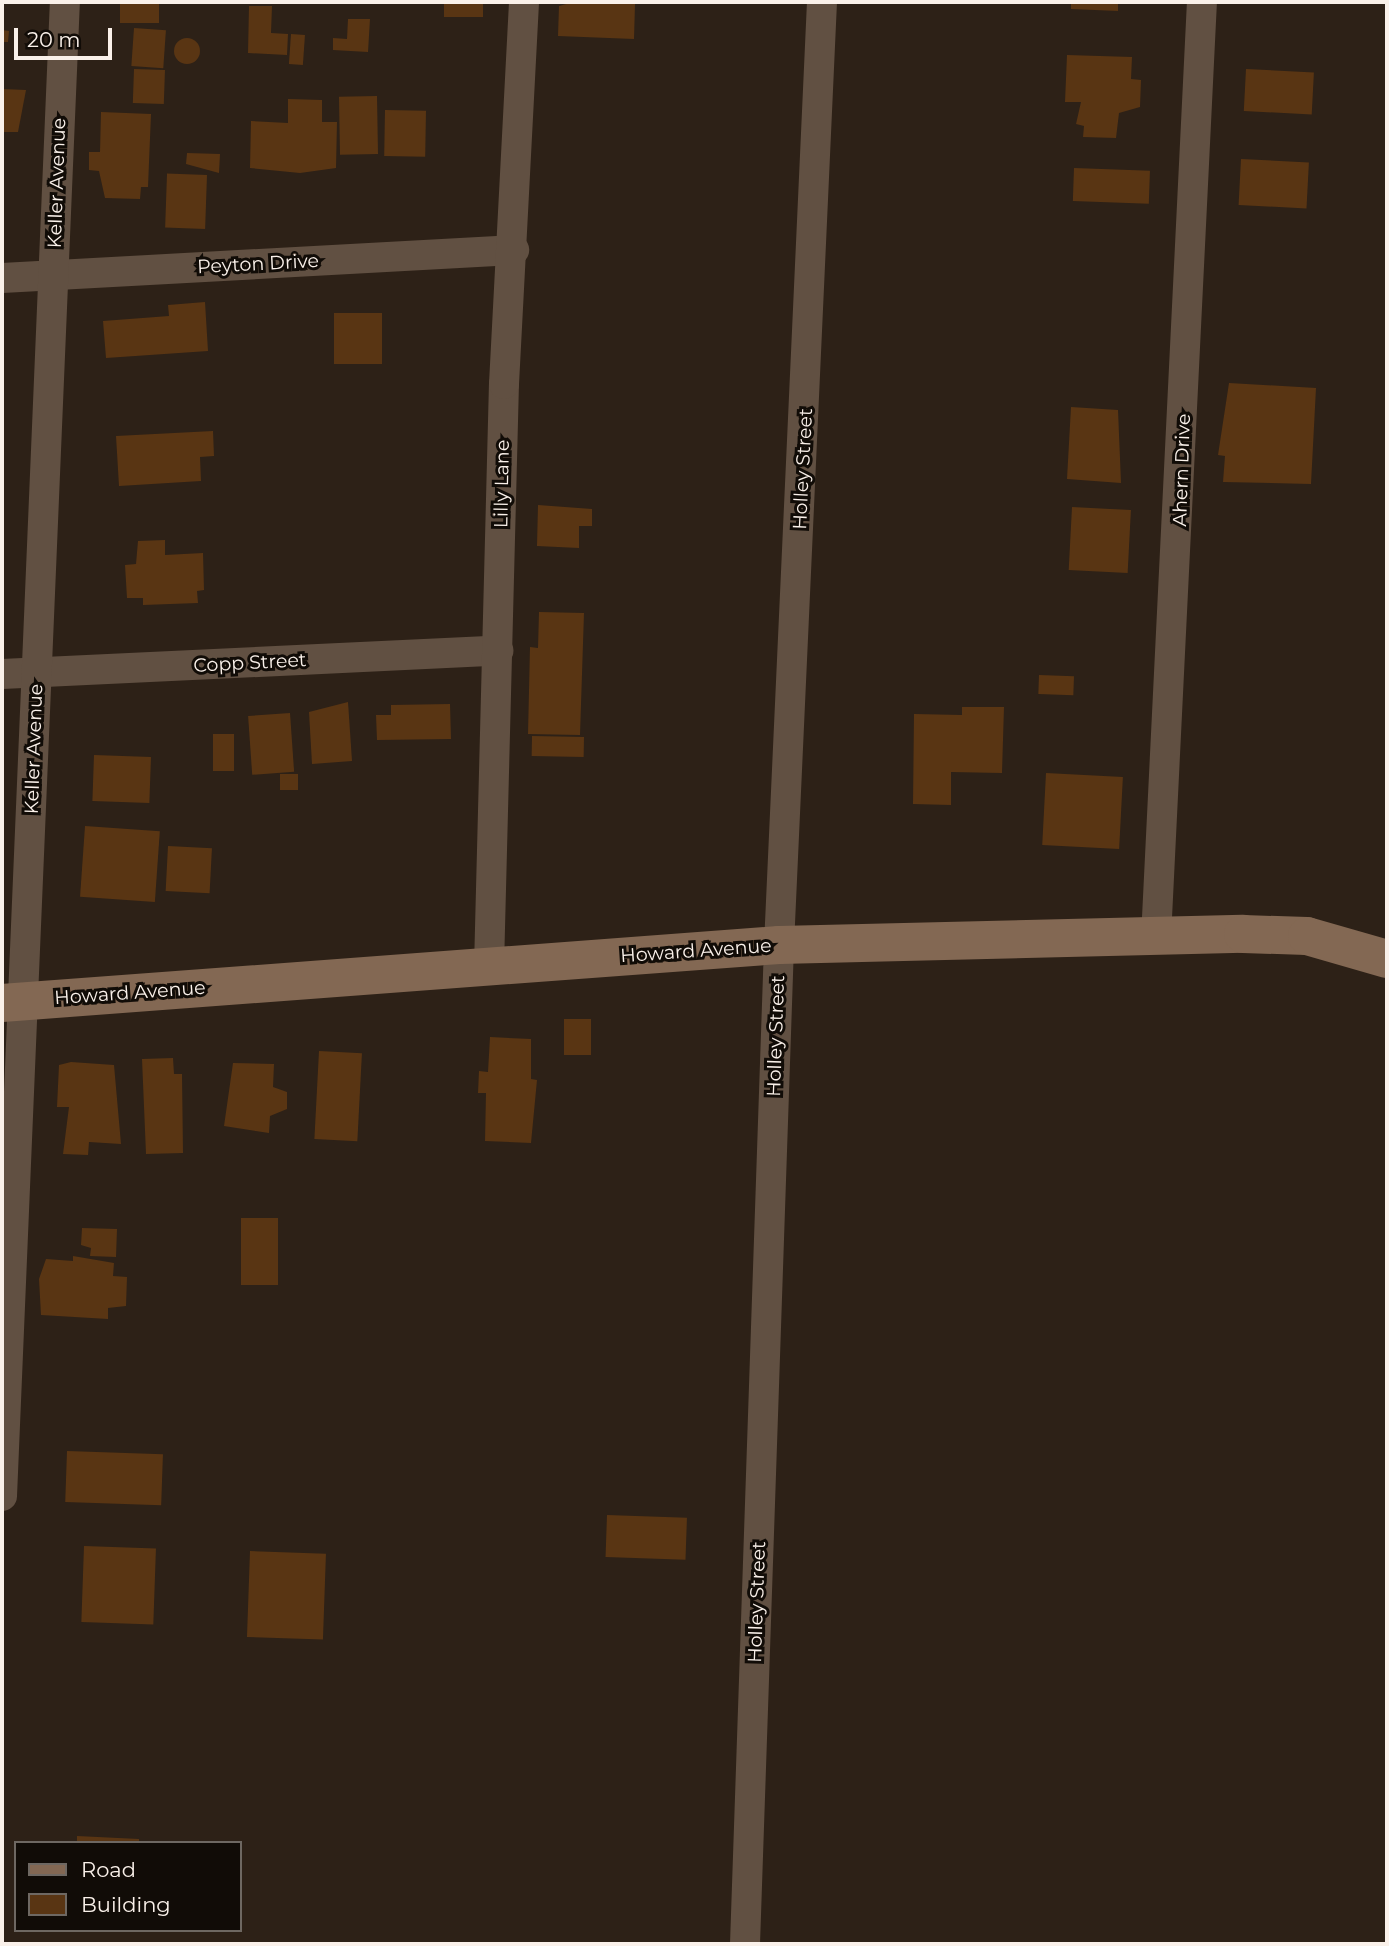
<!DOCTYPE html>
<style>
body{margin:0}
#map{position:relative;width:1389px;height:1946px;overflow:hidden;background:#2d2117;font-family:Montserrat,sans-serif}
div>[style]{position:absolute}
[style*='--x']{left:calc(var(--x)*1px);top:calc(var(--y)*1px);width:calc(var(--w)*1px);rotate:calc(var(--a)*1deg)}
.building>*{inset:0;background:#593513;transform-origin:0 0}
.round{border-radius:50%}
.street>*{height:30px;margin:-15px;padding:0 15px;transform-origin:15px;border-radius:15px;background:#615042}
.secondary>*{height:38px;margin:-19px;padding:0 19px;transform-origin:19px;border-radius:19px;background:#836853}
span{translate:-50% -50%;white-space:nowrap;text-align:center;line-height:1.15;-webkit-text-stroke:6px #110c07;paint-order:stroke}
.street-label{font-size:19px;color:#faf1ea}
.frame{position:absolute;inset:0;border:4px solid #faf1ea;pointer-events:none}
.legend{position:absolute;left:14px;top:1841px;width:228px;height:91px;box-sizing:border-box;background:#110c07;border:2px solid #6e6862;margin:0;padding:9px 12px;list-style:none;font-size:21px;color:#faf1ea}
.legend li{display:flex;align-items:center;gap:14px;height:35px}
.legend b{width:35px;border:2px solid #6e6862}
.scale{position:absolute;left:14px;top:28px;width:98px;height:32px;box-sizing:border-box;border:4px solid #faf1ea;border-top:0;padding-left:9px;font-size:21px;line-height:24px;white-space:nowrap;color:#faf1ea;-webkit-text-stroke:5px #110c07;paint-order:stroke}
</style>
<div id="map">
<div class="building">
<div style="left:120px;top:2px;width:39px;height:21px"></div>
<div style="left:444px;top:2px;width:39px;height:15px"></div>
<div style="clip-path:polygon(1071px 2px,1118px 2px,1118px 11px,1071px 9px)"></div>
<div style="clip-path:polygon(570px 3px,635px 4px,634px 39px,558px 36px,559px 6px)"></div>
<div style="clip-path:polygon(249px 6px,272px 6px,271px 33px,288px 34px,287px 55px,248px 53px)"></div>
<div style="clip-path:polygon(348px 19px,370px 19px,368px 52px,333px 50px,333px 38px,347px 39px)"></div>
<div style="left:134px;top:28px;width:32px;height:38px;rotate:4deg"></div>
<div style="clip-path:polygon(2px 30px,9px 31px,8px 42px,2px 42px)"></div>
<div style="left:291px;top:34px;width:14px;height:30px;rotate:4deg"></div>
<div class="round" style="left:174px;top:38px;width:26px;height:26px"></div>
<div style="clip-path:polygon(1067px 55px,1132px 57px,1131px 79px,1141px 80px,1140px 107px,1119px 113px,1116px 138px,1083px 137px,1084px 126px,1076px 124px,1081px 102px,1065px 102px)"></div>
<div style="left:134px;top:69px;width:31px;height:34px;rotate:2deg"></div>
<div style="left:1246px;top:69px;width:68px;height:42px;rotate:3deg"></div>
<div style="clip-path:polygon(2px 89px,26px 90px,18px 132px,2px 132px)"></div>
<div style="left:377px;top:96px;width:58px;height:38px;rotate:89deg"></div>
<div style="clip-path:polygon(288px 99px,322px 100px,322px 122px,337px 122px,336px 168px,300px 173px,250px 168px,251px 121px,288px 123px)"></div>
<div style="left:385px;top:110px;width:41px;height:46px;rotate:1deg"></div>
<div style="clip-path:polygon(101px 112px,151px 114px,148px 187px,141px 187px,140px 199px,105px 198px,99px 171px,89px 170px,89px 152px,100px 152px)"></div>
<div style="clip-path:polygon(187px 153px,220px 154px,219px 173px,186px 164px)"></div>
<div style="left:1241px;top:159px;width:68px;height:46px;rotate:3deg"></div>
<div style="left:1074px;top:168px;width:76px;height:33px;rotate:2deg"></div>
<div style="left:207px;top:175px;width:54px;height:40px;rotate:92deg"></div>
<div style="clip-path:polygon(205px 302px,208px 351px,106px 358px,103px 321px,169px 316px,168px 305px)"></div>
<div style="left:382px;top:313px;width:51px;height:48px;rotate:90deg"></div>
<div style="clip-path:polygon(1229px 383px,1316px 388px,1311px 484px,1223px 482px,1225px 456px,1218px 455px)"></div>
<div style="clip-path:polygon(1071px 407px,1118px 410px,1121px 483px,1067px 479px)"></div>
<div style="clip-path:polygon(213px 431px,214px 456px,200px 457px,201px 481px,119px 486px,116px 436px)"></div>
<div style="clip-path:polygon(538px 505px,592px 509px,592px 526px,579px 526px,579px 548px,537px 546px)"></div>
<div style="left:1072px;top:507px;width:59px;height:63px;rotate:3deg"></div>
<div style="clip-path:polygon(165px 540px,165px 555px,203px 553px,204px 590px,197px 591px,198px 603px,143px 605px,143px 598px,127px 598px,125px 565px,136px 564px,138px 541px)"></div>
<div style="clip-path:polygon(539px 612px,584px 613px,580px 735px,528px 734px,530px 647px,538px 648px)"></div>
<div style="left:1039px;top:675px;width:35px;height:19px;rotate:2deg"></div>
<div style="clip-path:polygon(348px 702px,352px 761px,312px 764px,309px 712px)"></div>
<div style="clip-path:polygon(450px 704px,451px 739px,377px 740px,376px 715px,391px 715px,391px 705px)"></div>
<div style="clip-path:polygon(962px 707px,1004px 707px,1002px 773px,951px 772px,951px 805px,913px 804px,914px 714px,962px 715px)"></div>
<div style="left:290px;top:713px;width:59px;height:42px;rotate:86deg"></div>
<div style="left:213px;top:734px;width:21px;height:37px"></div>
<div style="left:532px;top:736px;width:52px;height:20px;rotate:1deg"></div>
<div style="left:94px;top:755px;width:57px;height:46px;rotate:2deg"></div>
<div style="left:1046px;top:773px;width:77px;height:72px;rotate:3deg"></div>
<div style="left:280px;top:774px;width:18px;height:16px"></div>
<div style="left:85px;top:826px;width:75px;height:71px;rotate:4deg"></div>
<div style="left:168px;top:846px;width:44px;height:45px;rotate:3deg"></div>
<div style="left:564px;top:1019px;width:27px;height:36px"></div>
<div style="clip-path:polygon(490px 1037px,531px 1039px,531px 1079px,537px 1080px,531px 1143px,485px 1141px,486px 1093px,478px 1093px,479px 1071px,488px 1072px)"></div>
<div style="left:319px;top:1051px;width:43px;height:88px;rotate:3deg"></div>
<div style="clip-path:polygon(173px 1058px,174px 1074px,182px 1074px,183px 1153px,146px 1154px,142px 1059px)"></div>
<div style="clip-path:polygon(71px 1062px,114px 1065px,121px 1144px,89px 1142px,88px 1155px,63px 1154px,69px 1107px,57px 1107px,59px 1065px)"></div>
<div style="clip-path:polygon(233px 1063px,274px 1064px,273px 1087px,287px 1092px,287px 1109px,270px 1116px,269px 1133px,224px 1126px)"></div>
<div style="left:241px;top:1218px;width:37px;height:67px"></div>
<div style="clip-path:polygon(82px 1228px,117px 1229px,116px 1257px,90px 1256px,91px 1248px,81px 1245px)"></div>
<div style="clip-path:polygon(73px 1256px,114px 1263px,113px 1276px,127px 1277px,126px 1306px,108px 1308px,108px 1319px,41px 1315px,39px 1279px,46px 1259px,73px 1261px)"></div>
<div style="left:67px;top:1451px;width:96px;height:51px;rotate:2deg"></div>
<div style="left:607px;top:1515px;width:80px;height:42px;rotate:2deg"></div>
<div style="left:84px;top:1546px;width:72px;height:76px;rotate:2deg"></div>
<div style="left:250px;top:1551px;width:76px;height:86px;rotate:2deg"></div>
<div style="clip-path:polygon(77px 1836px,139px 1839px,139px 1843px,77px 1843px)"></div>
</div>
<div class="street">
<div style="--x:2;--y:278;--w:513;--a:-3.13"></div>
<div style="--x:2;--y:674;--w:497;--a:-2.7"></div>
<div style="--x:1156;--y:938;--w:937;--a:-87.19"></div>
<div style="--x:489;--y:967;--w:583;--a:-88.53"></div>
<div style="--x:504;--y:384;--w:383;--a:-87"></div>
<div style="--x:2;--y:1496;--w:1495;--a:-87.59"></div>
<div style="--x:745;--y:1944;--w:1000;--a:-88.05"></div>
<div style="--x:779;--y:945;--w:944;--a:-87.39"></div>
</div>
<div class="secondary">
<div style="--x:2;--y:1003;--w:779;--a:-4.27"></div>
<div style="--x:779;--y:945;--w:464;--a:-1.4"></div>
<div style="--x:1243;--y:934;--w:64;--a:1.8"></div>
<div style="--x:1307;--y:936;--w:83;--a:16"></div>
</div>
<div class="street-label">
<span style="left:57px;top:183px;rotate:-88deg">Keller Avenue</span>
<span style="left:258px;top:264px;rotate:-3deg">Peyton Drive</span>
<span style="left:803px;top:469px;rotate:-87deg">Holley Street</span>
<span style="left:1182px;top:470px;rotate:-88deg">Ahern Drive</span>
<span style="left:502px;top:484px;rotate:-89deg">Lilly Lane</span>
<span style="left:250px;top:663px;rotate:-3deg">Copp Street</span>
<span style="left:34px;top:749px;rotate:-88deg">Keller Avenue</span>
<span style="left:696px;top:951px;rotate:-4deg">Howard Avenue</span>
<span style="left:130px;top:993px;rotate:-4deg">Howard Avenue</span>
<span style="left:776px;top:1036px;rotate:-88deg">Holley Street</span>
<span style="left:757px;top:1602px;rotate:-88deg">Holley Street</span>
</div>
<div class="frame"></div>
<ul class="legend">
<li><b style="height:9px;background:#836853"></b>Road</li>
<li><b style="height:19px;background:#593513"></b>Building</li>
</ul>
<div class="scale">20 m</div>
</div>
